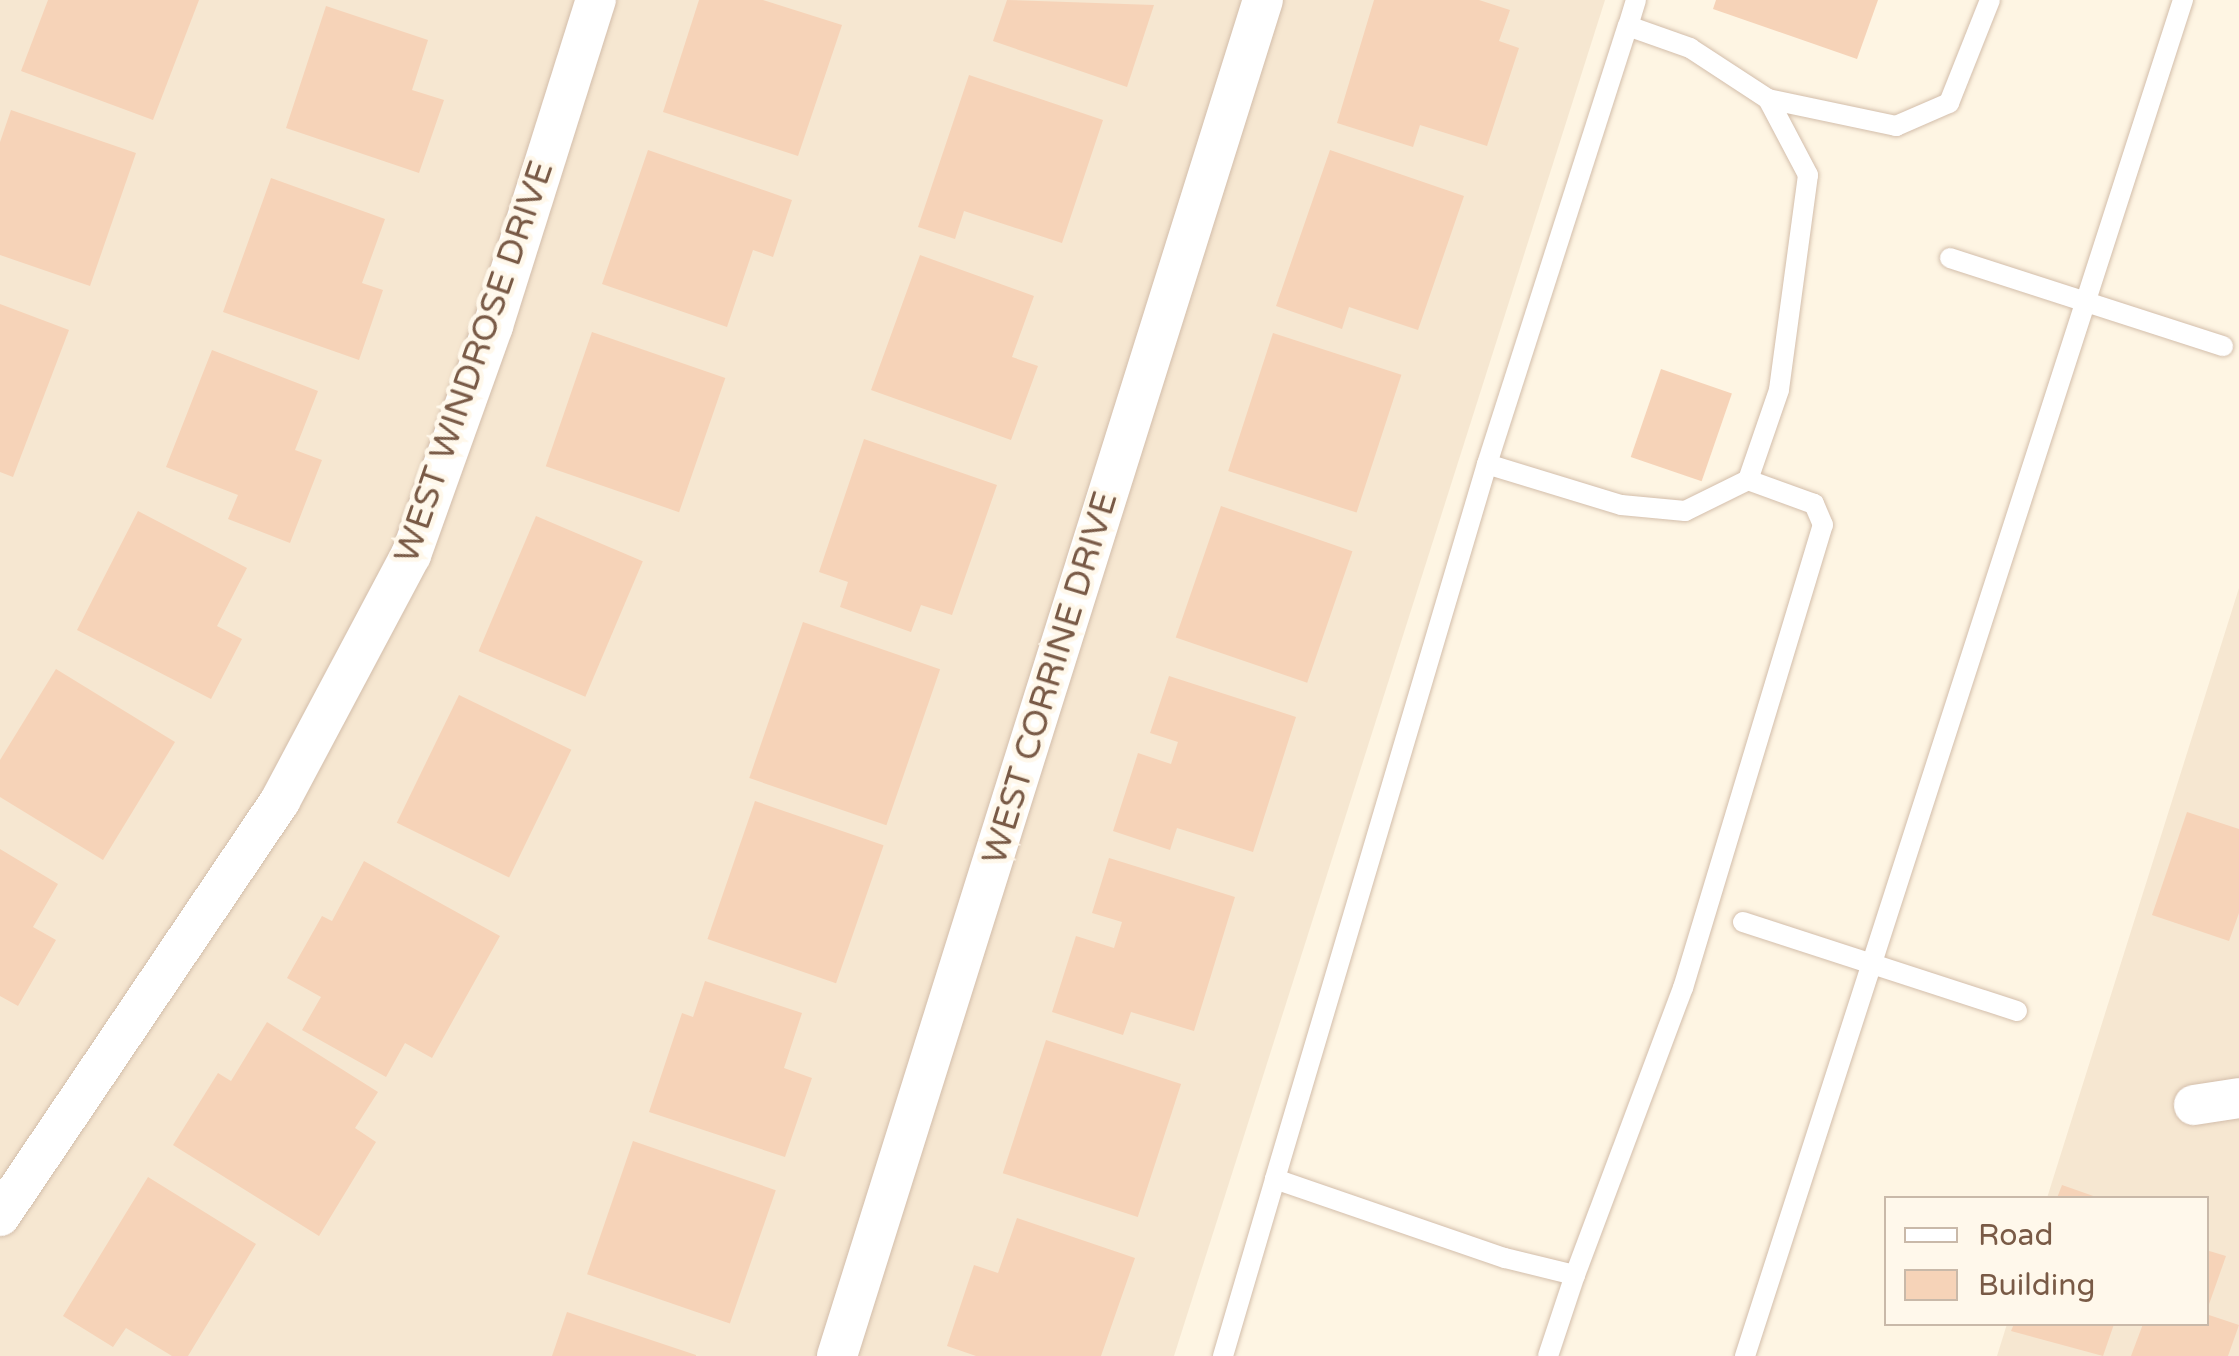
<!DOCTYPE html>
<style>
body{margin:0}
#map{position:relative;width:2239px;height:1356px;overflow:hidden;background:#fef5e3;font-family:"Varela Round",sans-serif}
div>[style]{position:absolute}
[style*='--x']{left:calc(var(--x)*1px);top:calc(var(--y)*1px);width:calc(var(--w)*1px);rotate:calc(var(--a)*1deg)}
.residential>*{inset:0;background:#f6e7d1}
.building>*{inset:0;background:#f6d3b8;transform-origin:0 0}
.roads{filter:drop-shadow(0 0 2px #d3beab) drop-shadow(0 0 2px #d3beab)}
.lane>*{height:20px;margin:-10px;padding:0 10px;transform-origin:10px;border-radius:10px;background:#fff}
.street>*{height:40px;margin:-20px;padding:0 20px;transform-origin:20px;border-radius:20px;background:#fff}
span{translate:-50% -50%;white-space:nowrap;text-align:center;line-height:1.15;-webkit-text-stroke:9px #fff8eb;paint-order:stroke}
.street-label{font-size:35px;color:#795a46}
.legend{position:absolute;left:1884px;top:1196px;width:325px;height:130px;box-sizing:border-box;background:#fff8eb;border:2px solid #c9b9a9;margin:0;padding:12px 18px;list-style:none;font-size:30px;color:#795a46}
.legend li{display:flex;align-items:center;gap:20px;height:50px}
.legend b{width:50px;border:2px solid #c9b9a9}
</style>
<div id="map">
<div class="residential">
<div style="clip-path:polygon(0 0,1605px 0,1174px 1356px,0 1356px)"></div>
<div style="clip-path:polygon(2239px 588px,2239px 1356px,1997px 1356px,2007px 1324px,2206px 1324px,2206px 1198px,2047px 1198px)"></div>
</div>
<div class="building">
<div style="clip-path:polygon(48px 0,199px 0,153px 120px,21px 71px)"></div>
<div style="clip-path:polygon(699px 0,763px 0,842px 25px,798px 156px,663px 112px)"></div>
<div style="clip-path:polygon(1007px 0,1154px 5px,1127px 87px,993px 41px)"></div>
<div style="clip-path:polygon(1374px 0,1479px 0,1510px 10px,1499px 41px,1519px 48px,1487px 146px,1420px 125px,1413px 147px,1337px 123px)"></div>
<div style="clip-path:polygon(1716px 0,1878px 0,1857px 59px,1713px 9px)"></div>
<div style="clip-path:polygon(326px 6px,428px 40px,412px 90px,444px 100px,419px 173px,286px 128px)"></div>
<div style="clip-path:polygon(969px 75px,1103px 120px,1062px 243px,964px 211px,955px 239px,918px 227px)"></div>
<div style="clip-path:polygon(11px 110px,136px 153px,90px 286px,0 255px,0 142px)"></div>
<div style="clip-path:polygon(648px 150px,792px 200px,773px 257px,753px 250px,727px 327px,602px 284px)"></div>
<div style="clip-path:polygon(1330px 150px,1464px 196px,1418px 330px,1349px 307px,1342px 329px,1276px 306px)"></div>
<div style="clip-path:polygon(271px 178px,385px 219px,362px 283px,383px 290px,359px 360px,223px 312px)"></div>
<div style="clip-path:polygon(920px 255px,1034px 296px,1012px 357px,1038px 366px,1011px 440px,871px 390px)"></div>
<div style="clip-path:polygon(0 304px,69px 330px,13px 477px,0 472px)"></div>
<div style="left:592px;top:332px;width:141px;height:142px;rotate:19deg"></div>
<div style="left:1273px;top:333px;width:135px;height:145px;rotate:18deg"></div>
<div style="clip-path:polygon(212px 350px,318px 391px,295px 450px,322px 460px,290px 543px,228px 519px,238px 495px,166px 467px)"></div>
<div style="left:1661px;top:369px;width:75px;height:93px;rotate:19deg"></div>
<div style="clip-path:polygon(864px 439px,997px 485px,952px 615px,921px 605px,911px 632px,840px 607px,848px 582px,819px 572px)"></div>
<div style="left:1221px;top:506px;width:139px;height:139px;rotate:19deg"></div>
<div style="clip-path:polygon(138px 511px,247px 568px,217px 626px,242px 639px,211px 699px,77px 630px)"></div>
<div style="left:536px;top:516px;width:116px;height:147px;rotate:23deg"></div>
<div style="left:803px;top:622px;width:145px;height:165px;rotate:19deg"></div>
<div style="clip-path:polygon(56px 669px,175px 742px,103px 860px,0 797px,0 760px)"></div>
<div style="clip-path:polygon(1169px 676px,1296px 717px,1253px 852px,1177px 828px,1170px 850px,1113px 831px,1138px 753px,1171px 764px,1178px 742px,1150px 733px)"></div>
<div style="left:459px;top:695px;width:125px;height:142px;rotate:26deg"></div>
<div style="left:755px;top:801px;width:136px;height:146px;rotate:19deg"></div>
<div style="clip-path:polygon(2187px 812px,2239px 829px,2239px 913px,2229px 941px,2152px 915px)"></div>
<div style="clip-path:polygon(0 849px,58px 884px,33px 927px,56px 940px,18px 1006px,0 996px)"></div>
<div style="clip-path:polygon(1109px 858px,1235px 897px,1194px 1031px,1131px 1012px,1123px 1035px,1052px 1012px,1076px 936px,1114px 948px,1122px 922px,1092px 913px)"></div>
<div style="clip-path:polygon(364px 861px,500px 936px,432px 1058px,405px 1043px,386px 1077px,302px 1030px,321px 997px,287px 978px,322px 916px,332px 921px)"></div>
<div style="clip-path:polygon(705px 981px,802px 1013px,784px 1068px,812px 1078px,785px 1157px,649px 1112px,682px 1013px,693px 1017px)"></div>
<div style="clip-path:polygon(267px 1022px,378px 1092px,355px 1128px,376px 1142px,319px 1236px,173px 1145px,218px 1073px,231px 1081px)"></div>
<div style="left:1046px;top:1040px;width:142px;height:140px;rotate:18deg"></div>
<div style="left:633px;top:1141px;width:151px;height:141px;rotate:19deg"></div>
<div style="clip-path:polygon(148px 1177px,256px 1244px,188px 1356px,172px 1356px,126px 1328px,113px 1347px,63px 1316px)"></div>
<div style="clip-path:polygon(2062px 1185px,2099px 1198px,2057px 1198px)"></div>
<div style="clip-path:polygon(1017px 1218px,1135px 1258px,1101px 1356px,976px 1356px,947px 1346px,974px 1265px,998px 1273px)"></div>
<div style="clip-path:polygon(2206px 1250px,2226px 1256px,2207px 1310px,2206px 1310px)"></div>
<div style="clip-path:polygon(567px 1312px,696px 1355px,696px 1356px,552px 1356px)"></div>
<div style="clip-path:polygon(2206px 1314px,2239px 1325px,2228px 1356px,2131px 1356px,2143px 1324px,2206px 1324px)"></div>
<div style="clip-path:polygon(2014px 1324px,2114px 1324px,2103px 1356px,2011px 1331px)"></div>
</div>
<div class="roads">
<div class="lane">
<div style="--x:1636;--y:0;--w:27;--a:107"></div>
<div style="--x:1628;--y:26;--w:66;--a:19.5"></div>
<div style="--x:1690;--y:48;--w:93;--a:33.2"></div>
<div style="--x:1768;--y:99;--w:86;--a:62.2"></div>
<div style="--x:1808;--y:175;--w:217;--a:97.7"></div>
<div style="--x:1779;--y:390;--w:95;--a:109"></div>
<div style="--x:1748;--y:480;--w:70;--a:153.8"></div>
<div style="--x:1685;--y:511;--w:64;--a:-174.6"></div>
<div style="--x:1621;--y:505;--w:140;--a:-163"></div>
<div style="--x:1487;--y:464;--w:746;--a:106.52"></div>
<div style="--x:1275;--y:1179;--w:243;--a:19"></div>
<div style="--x:1505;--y:1258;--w:72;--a:13.7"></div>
<div style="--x:1575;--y:1275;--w:307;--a:-69.4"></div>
<div style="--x:1683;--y:988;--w:484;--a:-73.2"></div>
<div style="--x:1823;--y:525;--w:23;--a:-113"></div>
<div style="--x:1814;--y:504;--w:70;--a:-160"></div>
<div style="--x:1768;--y:99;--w:131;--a:11.9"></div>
<div style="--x:1896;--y:126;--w:58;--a:-23.5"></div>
<div style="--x:1949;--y:103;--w:111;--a:-68.3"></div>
<div style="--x:1950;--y:258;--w:287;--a:17.9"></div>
<div style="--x:1487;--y:464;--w:460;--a:-72.2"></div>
<div style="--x:1743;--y:922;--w:288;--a:18"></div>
<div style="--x:1223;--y:1356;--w:184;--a:-73.6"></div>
<div style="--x:1548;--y:1356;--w:85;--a:-71.6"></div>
<div style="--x:1745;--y:1356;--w:1425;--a:-72.1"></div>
</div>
<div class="street">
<div style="--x:2194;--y:1105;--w:46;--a:-8.8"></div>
<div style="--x:0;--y:1216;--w:501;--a:-55.99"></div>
<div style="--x:280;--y:801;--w:279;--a:-62"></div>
<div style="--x:411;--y:555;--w:243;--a:-70.3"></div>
<div style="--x:493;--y:326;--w:342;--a:-72.5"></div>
<div style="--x:837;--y:1356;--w:1421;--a:-72.56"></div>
</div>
</div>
<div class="street-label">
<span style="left:474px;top:362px;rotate:-71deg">WEST WINDROSE DRIVE</span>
<span style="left:1050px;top:678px;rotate:-73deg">WEST CORRINE DRIVE</span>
</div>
<ul class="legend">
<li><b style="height:12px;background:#fff"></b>Road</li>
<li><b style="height:28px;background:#f6d3b8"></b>Building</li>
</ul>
</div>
